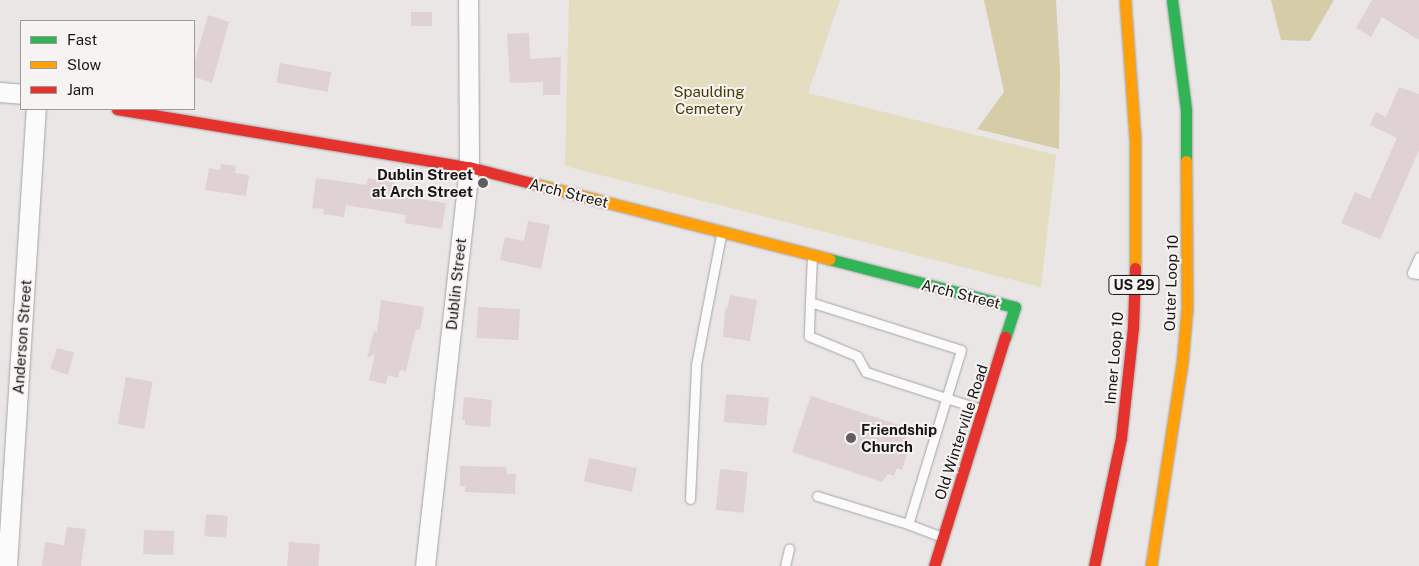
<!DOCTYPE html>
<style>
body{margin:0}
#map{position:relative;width:1419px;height:566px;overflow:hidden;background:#e9e6e5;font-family:"Public Sans",sans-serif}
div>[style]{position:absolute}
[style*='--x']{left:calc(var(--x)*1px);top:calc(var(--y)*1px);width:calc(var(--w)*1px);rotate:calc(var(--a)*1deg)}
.green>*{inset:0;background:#e4ddbf}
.forest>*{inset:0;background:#d6cda8}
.building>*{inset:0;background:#e0d1d5;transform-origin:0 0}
.roads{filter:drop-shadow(0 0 1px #a6a5a4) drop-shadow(0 0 1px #a6a5a4)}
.lane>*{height:9px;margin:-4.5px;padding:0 4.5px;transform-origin:4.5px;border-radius:4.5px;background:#fcfbfb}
.street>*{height:19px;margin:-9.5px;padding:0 9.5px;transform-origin:9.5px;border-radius:9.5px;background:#fcfbfb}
.fast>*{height:11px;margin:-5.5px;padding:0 5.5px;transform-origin:5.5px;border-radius:5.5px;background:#30b455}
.slow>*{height:11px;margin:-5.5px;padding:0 5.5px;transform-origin:5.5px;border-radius:5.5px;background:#ff9f0a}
.jam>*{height:11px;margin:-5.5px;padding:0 5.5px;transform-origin:5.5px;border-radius:5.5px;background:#e5322d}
.dots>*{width:14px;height:14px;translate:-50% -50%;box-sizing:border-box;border:2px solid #f7f3f2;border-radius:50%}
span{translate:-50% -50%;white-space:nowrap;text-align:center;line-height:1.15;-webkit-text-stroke:4px #f7f3f2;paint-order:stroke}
.shield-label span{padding:1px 4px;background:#f7f3f2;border:1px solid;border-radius:4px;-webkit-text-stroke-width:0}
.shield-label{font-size:14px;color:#171515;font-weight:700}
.park-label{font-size:15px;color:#453b04}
.poi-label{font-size:15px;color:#171515;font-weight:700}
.right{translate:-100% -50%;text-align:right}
.left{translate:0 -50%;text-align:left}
.street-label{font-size:15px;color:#171515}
.legend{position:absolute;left:20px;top:20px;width:175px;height:90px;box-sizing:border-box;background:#f7f3f2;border:1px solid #9d9a9a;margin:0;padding:6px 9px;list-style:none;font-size:15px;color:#171515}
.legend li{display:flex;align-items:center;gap:10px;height:25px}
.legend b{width:25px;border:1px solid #9d9a9a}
</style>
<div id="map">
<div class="green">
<div style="clip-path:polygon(569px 0,840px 0,808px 93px,1056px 155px,1041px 287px,565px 166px)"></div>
</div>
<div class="forest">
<div style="clip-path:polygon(984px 0,1056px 0,1060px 71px,1059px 149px,977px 129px,1004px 92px)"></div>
<div style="clip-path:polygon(1271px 0,1334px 0,1310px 41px,1281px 40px)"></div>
</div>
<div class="building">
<div style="clip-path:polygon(1372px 0,1419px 0,1419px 40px,1382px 17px,1371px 37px,1356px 28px)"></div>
<div style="left:411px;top:12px;width:21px;height:14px"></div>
<div style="clip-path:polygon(208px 15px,229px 22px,212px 83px,194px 77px,194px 64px)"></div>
<div style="clip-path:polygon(529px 33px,530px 59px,561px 57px,560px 95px,543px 95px,543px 82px,510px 83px,507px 34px)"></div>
<div style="left:280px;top:63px;width:52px;height:20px;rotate:10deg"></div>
<div style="clip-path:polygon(1399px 87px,1419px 94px,1419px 150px,1380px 239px,1341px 223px,1355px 192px,1370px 199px,1397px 138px,1370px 125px,1376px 112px,1386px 117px)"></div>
<div style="clip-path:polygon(221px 164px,236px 166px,235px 173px,249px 175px,246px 196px,205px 190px,209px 168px,220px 170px)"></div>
<div style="clip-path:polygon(316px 178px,367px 185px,368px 178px,397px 183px,395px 195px,446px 203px,442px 229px,405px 223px,406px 215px,346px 205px,344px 217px,323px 214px,324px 209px,312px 208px)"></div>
<div style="clip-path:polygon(528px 221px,550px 225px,541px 269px,500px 260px,505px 237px,524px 241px)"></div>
<div style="clip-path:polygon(730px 295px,757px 300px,750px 341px,723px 337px,725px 309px,727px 309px)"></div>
<div style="clip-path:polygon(381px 300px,424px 307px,420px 330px,416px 329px,406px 371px,400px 370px,398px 378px,388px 375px,386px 384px,369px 380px,375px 354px,367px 358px,374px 331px,377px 332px)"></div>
<div style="left:478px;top:307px;width:42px;height:31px;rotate:3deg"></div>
<div style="clip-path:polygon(57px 348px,74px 352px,68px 375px,50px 369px)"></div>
<div style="left:126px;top:377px;width:27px;height:48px;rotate:10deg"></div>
<div style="left:726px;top:394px;width:43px;height:28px;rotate:5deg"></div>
<div style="clip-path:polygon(811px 396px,905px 427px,903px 432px,908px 432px,905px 440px,911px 442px,902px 470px,897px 468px,894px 476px,888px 474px,882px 482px,792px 452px)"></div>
<div style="clip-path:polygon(464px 397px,492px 400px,490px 427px,465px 425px,465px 420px,462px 420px)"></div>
<div style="left:589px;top:458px;width:49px;height:24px;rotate:12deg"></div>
<div style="clip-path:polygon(460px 466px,506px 467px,507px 474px,516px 474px,515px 494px,465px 492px,465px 486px,460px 486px)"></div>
<div style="left:720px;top:469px;width:28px;height:41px;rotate:6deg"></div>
<div style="left:206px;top:514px;width:22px;height:22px;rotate:5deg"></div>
<div style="clip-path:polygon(67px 527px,86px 529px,81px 566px,42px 566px,45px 542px,64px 545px)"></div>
<div style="left:144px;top:530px;width:30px;height:24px;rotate:2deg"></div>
<div style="left:289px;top:542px;width:31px;height:24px;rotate:4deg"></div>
</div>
<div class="roads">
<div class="lane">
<div style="--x:812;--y:256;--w:46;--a:92.5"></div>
<div style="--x:810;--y:302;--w:158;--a:17.6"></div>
<div style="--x:961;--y:350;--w:182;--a:106.9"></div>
<div style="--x:908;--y:524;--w:95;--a:-162.9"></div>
<div style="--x:1419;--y:257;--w:17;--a:114"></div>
<div style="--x:1412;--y:273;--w:7;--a:8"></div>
<div style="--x:810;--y:302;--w:34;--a:92"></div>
<div style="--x:809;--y:336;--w:52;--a:22.6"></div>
<div style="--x:857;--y:356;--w:18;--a:61"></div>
<div style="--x:866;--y:372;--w:120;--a:18"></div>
<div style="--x:690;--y:499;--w:134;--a:-87.4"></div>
<div style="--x:696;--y:365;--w:132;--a:-79.1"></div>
<div style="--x:908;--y:524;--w:36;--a:21"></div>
<div style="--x:785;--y:566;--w:18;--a:-77"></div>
</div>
<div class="street">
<div style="--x:0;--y:92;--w:21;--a:5"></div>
<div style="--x:7;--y:566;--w:458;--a:-86.4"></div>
<div style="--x:425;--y:566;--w:401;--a:-83.7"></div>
<div style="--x:469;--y:167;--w:167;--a:-90.3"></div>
</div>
<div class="fast">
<div style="--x:1172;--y:0;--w:111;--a:82.7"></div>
<div style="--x:1186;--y:110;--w:51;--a:90"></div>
<div style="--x:829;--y:259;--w:192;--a:14.5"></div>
<div style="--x:1015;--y:307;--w:32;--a:108"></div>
</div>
<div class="slow">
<div style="--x:1125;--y:0;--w:140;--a:85.9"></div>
<div style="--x:1135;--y:140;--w:128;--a:90"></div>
<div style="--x:531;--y:183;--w:308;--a:14.3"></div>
<div style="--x:1151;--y:566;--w:204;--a:-81.3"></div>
<div style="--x:1182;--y:364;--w:56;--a:-84.9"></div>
<div style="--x:1187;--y:308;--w:147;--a:-90.4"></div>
</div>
<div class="jam">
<div style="--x:117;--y:109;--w:357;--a:9.4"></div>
<div style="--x:469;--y:167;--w:64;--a:14.5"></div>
<div style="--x:934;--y:566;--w:240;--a:-72.8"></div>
<div style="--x:1094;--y:566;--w:131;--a:-78.1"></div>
<div style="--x:1121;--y:438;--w:111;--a:-83.8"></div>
<div style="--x:1133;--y:328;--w:60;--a:-88.1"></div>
</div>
</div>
<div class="dots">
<div style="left:483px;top:183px;background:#605e5e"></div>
<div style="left:851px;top:438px;background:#605e5e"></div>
</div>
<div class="shield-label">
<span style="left:1134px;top:285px">US 29</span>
</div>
<div class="park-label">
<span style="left:709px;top:100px">Spaulding<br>Cemetery</span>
</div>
<div class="poi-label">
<span class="right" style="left:473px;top:183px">Dublin Street<br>at Arch Street</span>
<span class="left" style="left:861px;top:438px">Friendship<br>Church</span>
</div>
<div class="street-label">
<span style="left:569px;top:193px;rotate:14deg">Arch Street</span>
<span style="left:1171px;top:283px;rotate:-88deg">Outer Loop 10</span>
<span style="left:456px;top:284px;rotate:-84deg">Dublin Street</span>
<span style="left:961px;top:294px;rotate:14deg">Arch Street</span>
<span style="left:22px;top:337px;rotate:-86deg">Anderson Street</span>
<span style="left:1114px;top:358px;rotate:-85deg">Inner Loop 10</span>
<span style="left:961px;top:432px;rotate:-72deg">Old Winterville Road</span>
</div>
<ul class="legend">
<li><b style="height:6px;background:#30b455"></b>Fast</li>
<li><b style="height:6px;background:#ff9f0a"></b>Slow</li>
<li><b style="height:6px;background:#e5322d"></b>Jam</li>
</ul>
</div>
